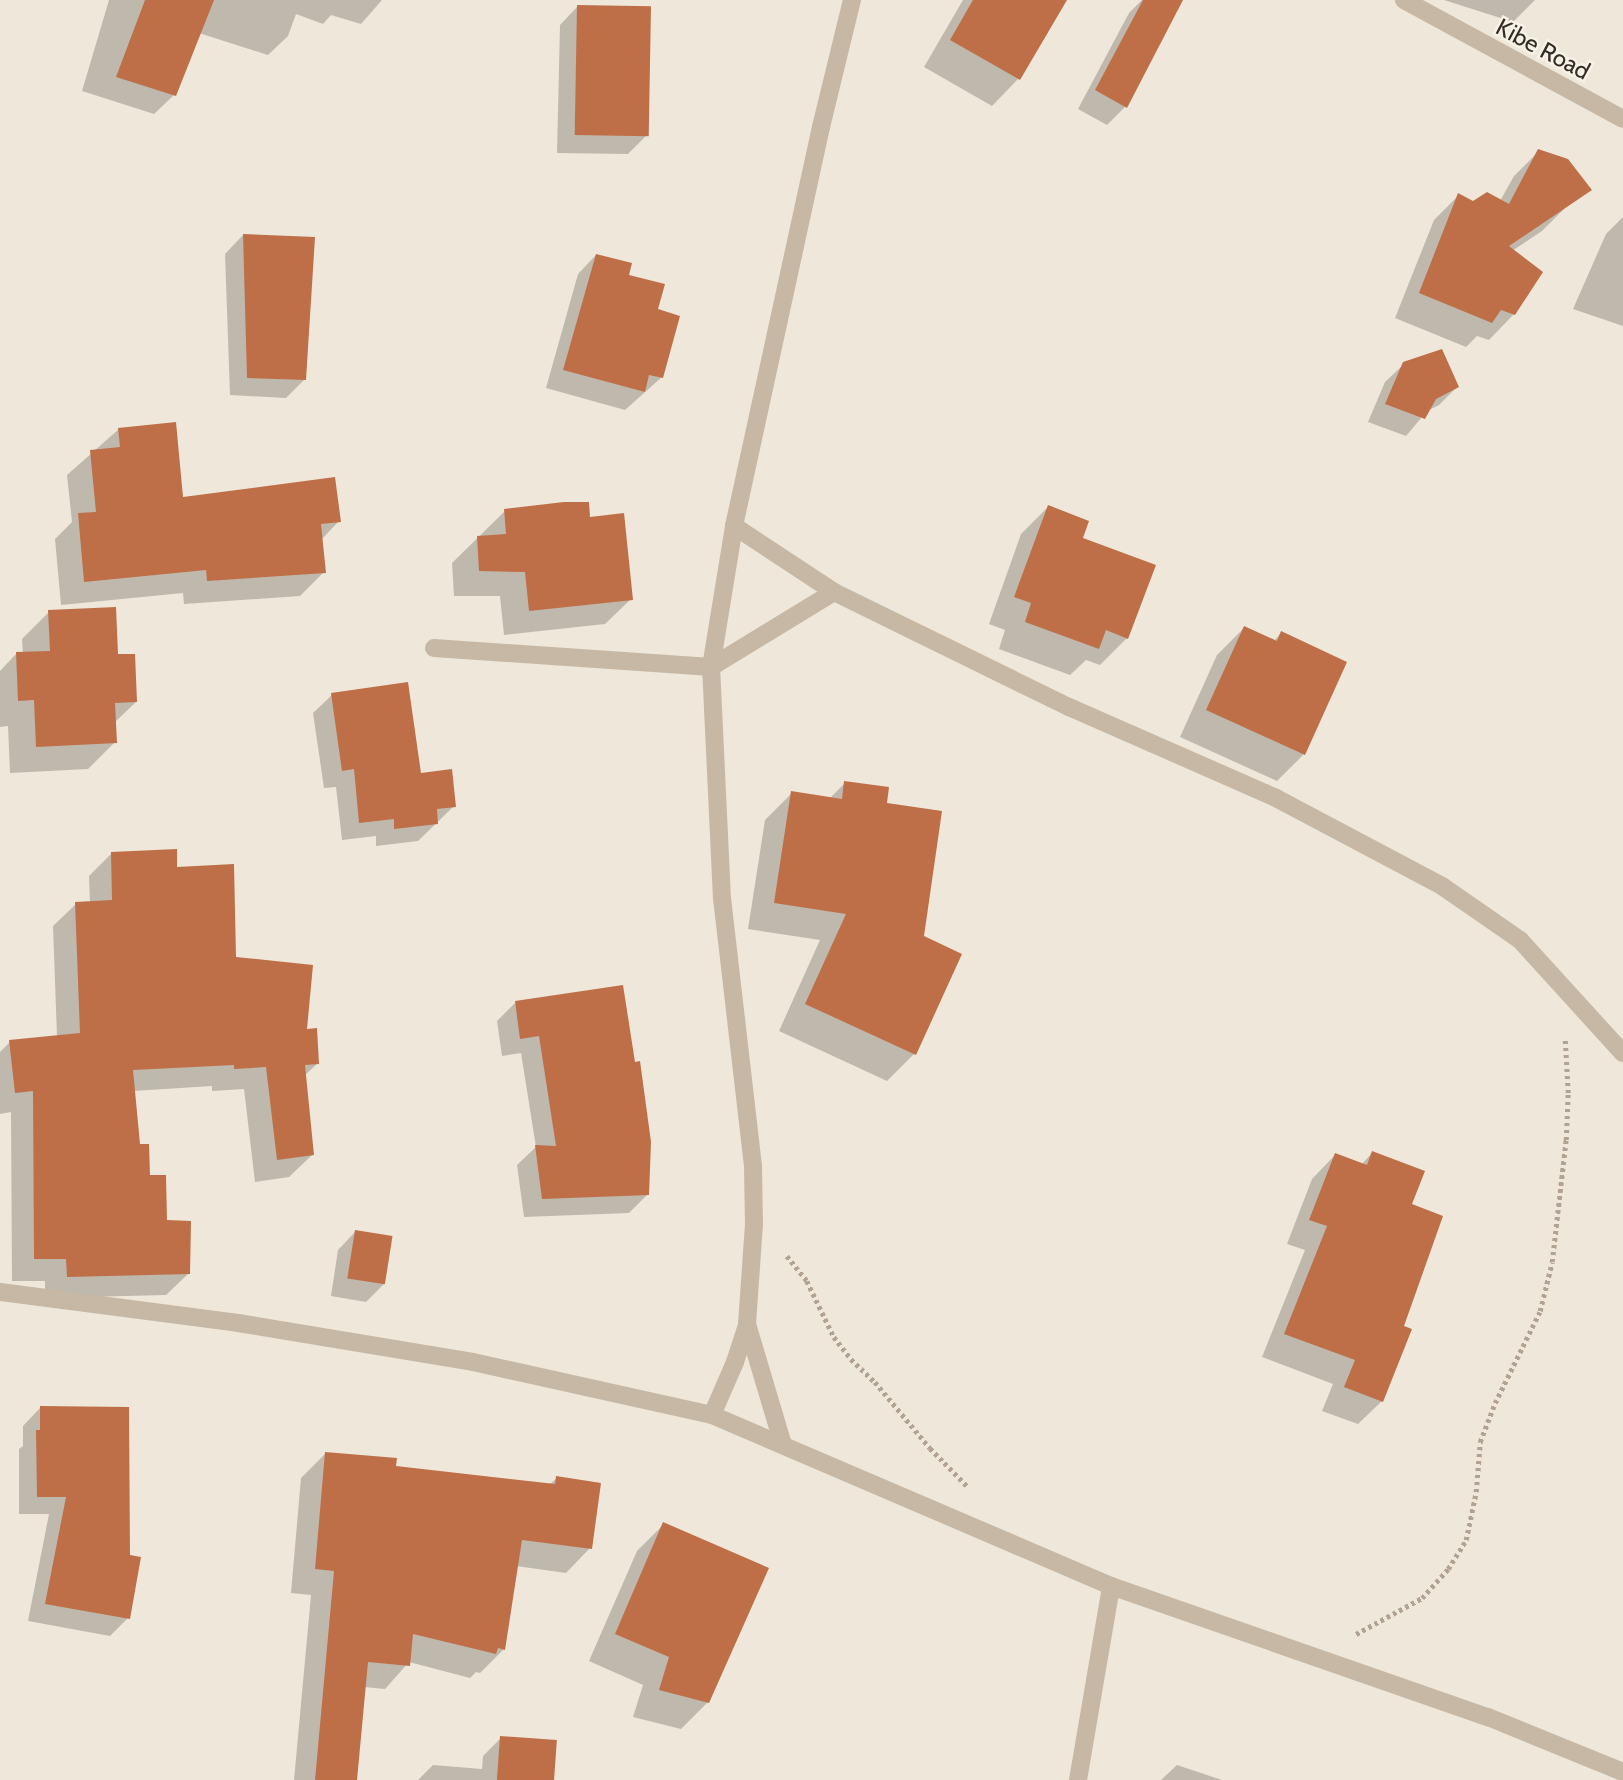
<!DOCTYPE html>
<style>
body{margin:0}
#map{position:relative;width:1623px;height:1780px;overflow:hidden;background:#efe7d9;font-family:Cabin,sans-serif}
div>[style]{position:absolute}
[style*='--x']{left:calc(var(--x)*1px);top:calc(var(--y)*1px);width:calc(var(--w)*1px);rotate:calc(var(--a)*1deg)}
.shadow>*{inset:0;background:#0003}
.building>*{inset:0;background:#be6f48;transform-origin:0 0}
.path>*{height:4.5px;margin-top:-2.25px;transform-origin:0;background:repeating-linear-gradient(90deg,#b2a291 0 3.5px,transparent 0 7px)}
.minor>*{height:18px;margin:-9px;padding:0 9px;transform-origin:9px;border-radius:9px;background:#c7b8a6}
.tertiary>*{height:18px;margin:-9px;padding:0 9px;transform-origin:9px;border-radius:9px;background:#c7b8a6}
span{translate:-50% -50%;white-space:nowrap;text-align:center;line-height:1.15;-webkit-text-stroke:5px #f8f1e5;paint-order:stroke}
.street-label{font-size:24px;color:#332c27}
</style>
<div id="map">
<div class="shadow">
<div style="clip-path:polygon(109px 0,382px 0,361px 24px,331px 15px,323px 24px,296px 14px,288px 36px,268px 55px,199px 33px,174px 95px,154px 114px,82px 91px)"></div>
<div style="clip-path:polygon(963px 0,1065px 0,1018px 79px,992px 106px,924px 67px)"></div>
<div style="clip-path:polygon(1142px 0,1157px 0,1125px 107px,1107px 125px,1078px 109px,1129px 13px)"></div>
<div style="clip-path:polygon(1444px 0,1535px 0,1513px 22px)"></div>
<div style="clip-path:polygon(578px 6px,646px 136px,628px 154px,557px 153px,560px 25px)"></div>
<div style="clip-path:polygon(1539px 151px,1568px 205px,1542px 231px,1512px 251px,1514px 314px,1489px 340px,1477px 336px,1466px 347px,1395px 318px,1434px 220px,1459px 195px,1473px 203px,1500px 201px,1514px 176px)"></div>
<div style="clip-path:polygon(1623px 217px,1623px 326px,1573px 309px,1606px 234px)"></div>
<div style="clip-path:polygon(243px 235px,305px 379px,286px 398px,230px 395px,225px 254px)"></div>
<div style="clip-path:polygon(596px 255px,627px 276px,656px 311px,662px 377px,625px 410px,546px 388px,578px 274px)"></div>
<div style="clip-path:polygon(1404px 364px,1457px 387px,1439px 405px,1427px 411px,1406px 436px,1368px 422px,1385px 382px)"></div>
<div style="clip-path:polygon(119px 429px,182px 499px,339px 521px,321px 540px,324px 572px,300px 596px,184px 604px,183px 593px,61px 605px,55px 539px,72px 522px,67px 475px)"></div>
<div style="clip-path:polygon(1048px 507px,1080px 539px,1127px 638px,1100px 665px,1086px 660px,1070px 675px,999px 649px,1005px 630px,989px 624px,1021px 534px)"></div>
<div style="clip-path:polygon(505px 511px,631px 599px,605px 624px,504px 635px,500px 596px,454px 596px,452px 563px)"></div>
<div style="clip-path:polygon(49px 612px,136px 702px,114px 723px,115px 742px,88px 769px,10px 773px,8px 726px,0 727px,0 671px,16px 654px,23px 654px,22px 639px)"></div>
<div style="clip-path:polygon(1244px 628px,1273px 642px,1281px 633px,1304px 754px,1277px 781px,1180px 737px,1217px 655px)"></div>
<div style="clip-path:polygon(332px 695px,454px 806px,418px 841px,376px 846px,376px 836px,342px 840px,336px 787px,324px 788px,313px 713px)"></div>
<div style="clip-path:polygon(845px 783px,885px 804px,922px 937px,960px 955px,914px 1054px,887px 1081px,779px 1031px,820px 940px,748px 929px,765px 820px,792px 793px,829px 799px)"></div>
<div style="clip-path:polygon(111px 854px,175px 869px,234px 958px,305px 1031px,318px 1063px,304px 1076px,312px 1155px,289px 1177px,255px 1182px,244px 1089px,212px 1091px,212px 1086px,133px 1091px,139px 1146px,148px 1177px,189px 1273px,166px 1295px,45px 1298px,45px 1281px,12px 1281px,11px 1112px,0 1114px,0 1052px,10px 1042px,57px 1037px,53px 926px,76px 904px,90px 903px,89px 876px)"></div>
<div style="clip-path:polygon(515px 1003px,633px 1064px,647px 1195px,629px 1213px,524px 1217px,517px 1165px,536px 1147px,521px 1053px,502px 1056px,497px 1021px)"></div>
<div style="clip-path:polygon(1372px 1153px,1410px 1205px,1401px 1327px,1382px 1401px,1358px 1424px,1322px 1411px,1333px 1384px,1262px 1357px,1305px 1250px,1287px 1244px,1312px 1179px,1335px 1155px,1361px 1165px)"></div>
<div style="clip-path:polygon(356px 1231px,384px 1284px,366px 1302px,331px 1296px,338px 1250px)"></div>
<div style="clip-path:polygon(40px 1408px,128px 1618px,110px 1636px,28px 1621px,49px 1514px,19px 1514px,19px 1449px,23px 1446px,23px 1426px)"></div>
<div style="clip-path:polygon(325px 1454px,395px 1467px,549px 1485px,557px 1478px,590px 1548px,566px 1573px,516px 1566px,504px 1649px,480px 1673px,476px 1672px,470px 1678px,409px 1662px,385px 1689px,364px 1687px,355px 1780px,294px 1780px,311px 1595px,291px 1593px,301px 1478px)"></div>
<div style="clip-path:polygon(664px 1524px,708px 1702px,681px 1729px,633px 1717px,643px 1685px,589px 1661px,637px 1551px)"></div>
<div style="clip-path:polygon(501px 1738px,551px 1780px,418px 1780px,433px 1765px,482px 1769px,483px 1756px)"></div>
<div style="clip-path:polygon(1177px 1765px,1222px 1780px,1161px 1780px)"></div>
</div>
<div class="building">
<div style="clip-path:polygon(145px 0,214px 0,176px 96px,116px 77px)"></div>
<div style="clip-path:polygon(973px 0,1067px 0,1020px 80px,950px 40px)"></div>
<div style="clip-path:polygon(1143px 0,1183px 0,1127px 108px,1095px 90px)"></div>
<div style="left:577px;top:5px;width:74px;height:130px;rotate:1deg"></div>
<div style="clip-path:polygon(1538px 149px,1568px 159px,1592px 190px,1509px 246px,1543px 272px,1515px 315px,1501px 310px,1492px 323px,1419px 293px,1458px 193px,1473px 201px,1487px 192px,1509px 204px)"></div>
<div style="clip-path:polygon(243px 234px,315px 237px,306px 380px,247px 378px)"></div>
<div style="clip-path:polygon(596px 254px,632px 263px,629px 275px,665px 284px,658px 309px,680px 316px,663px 378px,649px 375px,645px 392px,563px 370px)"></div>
<div style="clip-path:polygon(1442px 349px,1459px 387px,1436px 399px,1425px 419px,1385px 404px,1403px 362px)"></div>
<div style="clip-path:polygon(176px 422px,183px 497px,335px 477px,341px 522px,321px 524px,326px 573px,207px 581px,206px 570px,84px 582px,78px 513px,96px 512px,90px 450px,120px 447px,118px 428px)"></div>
<div style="clip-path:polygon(564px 502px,589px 502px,590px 517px,624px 513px,633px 600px,529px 611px,525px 572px,479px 571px,477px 536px,506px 534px,504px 509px)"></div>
<div style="clip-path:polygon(1048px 505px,1089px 521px,1083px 538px,1156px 565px,1128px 639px,1106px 630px,1099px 649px,1025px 622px,1031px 603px,1014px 597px)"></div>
<div style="clip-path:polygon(116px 607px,118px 654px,135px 654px,137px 702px,115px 703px,117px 743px,36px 747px,34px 700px,18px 701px,16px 652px,50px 651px,48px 610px)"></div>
<div style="clip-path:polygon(1244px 626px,1277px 641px,1281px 631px,1347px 662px,1305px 755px,1206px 710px)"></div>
<div style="clip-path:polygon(408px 682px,421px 773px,452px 769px,456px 807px,437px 809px,438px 824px,394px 829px,394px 819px,359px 823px,354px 769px,342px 771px,331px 693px)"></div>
<div style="clip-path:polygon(844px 781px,889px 787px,887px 803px,942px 811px,924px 936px,962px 954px,916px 1055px,805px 1004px,846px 914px,774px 903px,791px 791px,842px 799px)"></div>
<div style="clip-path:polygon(177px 849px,177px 867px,234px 864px,236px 957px,313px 965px,307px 1029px,317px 1028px,319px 1064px,305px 1065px,314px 1155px,277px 1160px,266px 1067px,234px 1069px,234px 1065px,133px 1070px,140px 1144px,149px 1144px,150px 1175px,166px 1175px,167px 1220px,191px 1221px,190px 1274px,67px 1277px,66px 1259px,34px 1259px,33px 1091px,15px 1093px,9px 1040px,80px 1033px,75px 902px,112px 900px,111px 852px)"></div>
<div style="clip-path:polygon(623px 985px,635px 1062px,640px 1061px,651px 1142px,649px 1195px,542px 1199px,535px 1145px,556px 1146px,539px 1036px,520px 1039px,515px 1001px)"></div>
<div style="clip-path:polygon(1372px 1151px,1425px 1171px,1412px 1204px,1443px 1216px,1404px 1326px,1412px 1329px,1383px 1402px,1344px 1387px,1355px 1360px,1284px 1334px,1327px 1226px,1309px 1220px,1335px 1153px,1367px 1165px)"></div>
<div style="left:355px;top:1230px;width:38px;height:49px;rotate:9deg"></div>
<div style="clip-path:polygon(40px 1406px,129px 1407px,130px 1555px,141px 1557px,130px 1619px,45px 1604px,66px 1497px,37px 1497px,36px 1430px,40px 1430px)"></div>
<div style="clip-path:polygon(325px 1452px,397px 1458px,396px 1466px,555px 1484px,556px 1476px,601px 1483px,592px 1549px,522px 1540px,505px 1650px,498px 1648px,496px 1654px,413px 1634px,410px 1666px,368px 1662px,357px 1780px,315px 1780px,334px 1571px,315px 1569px)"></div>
<div style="clip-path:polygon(663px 1522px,769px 1568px,709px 1703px,659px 1690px,669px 1657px,615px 1634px)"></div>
<div style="left:500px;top:1736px;width:57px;height:44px;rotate:4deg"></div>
</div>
<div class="path">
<div style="--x:787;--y:1256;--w:32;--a:51"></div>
<div style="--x:807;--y:1281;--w:62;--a:64.3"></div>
<div style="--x:834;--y:1337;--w:28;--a:52"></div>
<div style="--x:851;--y:1359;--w:33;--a:44"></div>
<div style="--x:875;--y:1382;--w:86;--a:50.2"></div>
<div style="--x:930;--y:1448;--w:54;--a:45.7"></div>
<div style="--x:1356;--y:1634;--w:75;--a:-28.6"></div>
<div style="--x:1422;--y:1598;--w:39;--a:-48"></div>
<div style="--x:1448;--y:1569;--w:34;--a:-58"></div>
<div style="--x:1466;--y:1540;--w:49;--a:-78.2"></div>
<div style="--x:1476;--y:1492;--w:50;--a:-85.4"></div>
<div style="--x:1480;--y:1442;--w:42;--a:-69"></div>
<div style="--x:1495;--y:1403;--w:102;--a:-63.9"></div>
<div style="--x:1540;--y:1311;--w:50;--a:-76.2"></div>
<div style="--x:1552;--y:1262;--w:123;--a:-83.5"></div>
<div style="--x:1566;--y:1140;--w:47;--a:-87.6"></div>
<div style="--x:1568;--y:1093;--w:54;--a:-93.2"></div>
</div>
<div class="minor">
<div style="--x:734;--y:526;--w:120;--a:33.4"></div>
<div style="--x:834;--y:592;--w:262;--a:26.1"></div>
<div style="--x:1069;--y:707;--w:226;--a:23.7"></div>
<div style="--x:1276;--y:798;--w:188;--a:27.9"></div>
<div style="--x:1442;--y:886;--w:95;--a:34.7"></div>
<div style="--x:1520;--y:940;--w:153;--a:47.7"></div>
<div style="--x:434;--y:648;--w:278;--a:3.9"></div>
<div style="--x:711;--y:667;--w:144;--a:-31.4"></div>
<div style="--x:0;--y:1292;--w:240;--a:7.4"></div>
<div style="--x:238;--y:1323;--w:238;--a:9.4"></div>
<div style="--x:473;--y:1362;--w:245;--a:12.5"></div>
<div style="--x:712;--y:1415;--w:434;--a:23.2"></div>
<div style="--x:1111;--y:1586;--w:399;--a:19.2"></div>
<div style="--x:1488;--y:1717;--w:146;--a:22.2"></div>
<div style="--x:747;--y:1324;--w:126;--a:73.4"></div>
<div style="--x:712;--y:1415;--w:58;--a:-66.5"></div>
<div style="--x:735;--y:1362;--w:40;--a:-72"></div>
<div style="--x:747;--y:1324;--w:100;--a:-86"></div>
<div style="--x:754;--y:1224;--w:58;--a:-91"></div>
<div style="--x:753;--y:1166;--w:269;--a:-96.6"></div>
<div style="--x:722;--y:899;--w:232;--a:-92.7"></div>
<div style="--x:711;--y:667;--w:143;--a:-80.7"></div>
<div style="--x:734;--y:526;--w:408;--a:-77.7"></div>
<div style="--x:821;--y:127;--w:131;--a:-76.3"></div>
<div style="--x:1078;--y:1780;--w:197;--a:-80.3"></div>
</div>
<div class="tertiary">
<div style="--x:1404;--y:0;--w:249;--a:28.5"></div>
</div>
<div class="street-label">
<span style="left:1543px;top:49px;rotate:28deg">Kibe Road</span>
</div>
</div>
